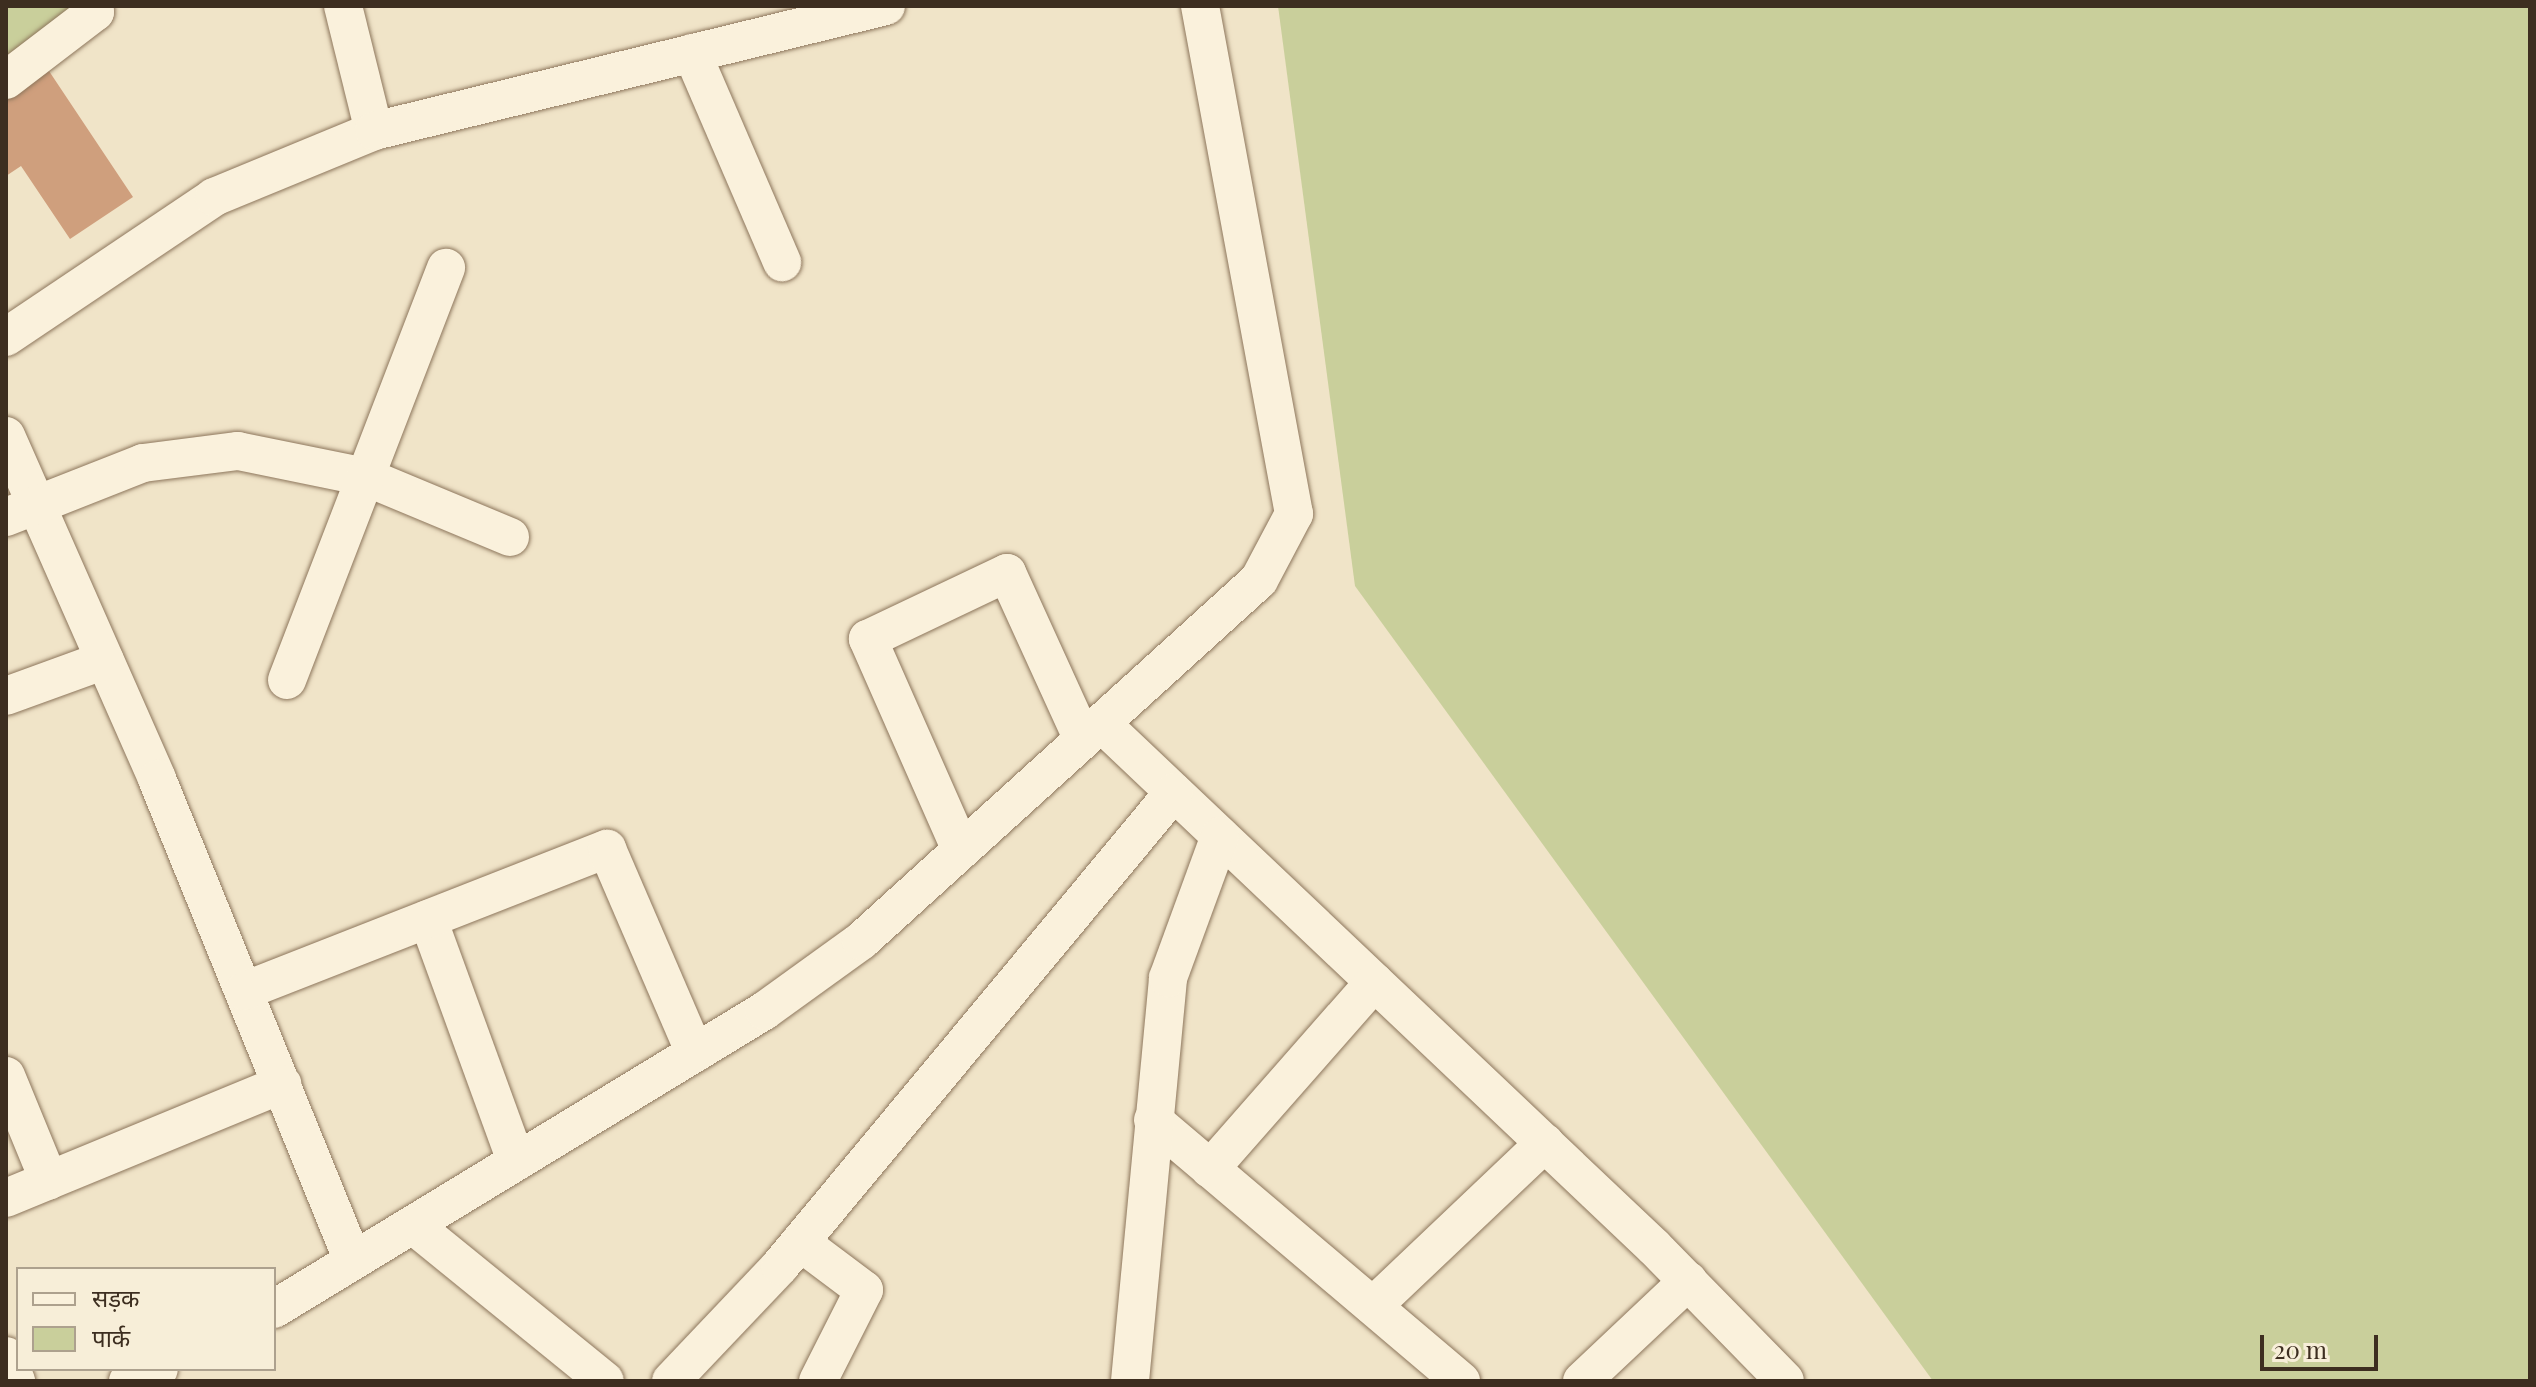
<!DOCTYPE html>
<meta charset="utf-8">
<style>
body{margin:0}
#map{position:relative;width:2536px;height:1387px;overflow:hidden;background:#f0e4c8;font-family:"Playfair Display","Noto Sans Devanagari",serif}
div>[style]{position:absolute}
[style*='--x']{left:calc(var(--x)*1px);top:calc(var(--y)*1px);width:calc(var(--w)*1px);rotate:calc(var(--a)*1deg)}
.green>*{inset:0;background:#c9cf9b}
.building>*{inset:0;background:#cf9f7d}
.roads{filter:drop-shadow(0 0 2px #8d765c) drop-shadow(0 0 2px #8d765c)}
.minor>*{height:38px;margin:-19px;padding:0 19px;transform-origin:19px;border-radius:19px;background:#faf1dc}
span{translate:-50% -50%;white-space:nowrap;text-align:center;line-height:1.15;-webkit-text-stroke:6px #f7eed8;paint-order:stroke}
.frame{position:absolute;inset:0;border:8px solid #3d2e20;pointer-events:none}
.legend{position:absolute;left:16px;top:1267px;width:260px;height:104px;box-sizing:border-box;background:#f7eed8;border:2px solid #ada18e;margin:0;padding:10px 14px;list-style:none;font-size:24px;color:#3d2e20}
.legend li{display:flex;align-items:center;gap:16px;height:40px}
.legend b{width:40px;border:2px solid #ada18e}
.scale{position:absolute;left:2260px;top:1335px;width:118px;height:36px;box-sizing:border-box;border:4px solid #3d2e20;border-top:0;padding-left:10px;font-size:24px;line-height:28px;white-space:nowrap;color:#3d2e20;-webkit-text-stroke:6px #f7eed8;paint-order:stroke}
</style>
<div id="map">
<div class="green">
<div style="clip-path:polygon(6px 6px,79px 6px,6px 69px)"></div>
<div style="clip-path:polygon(1278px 6px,2530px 6px,2530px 1381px,1933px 1381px,1355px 586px)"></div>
</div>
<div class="building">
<div style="clip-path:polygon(49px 71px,133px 197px,70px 239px,21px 166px,6px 176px,6px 99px)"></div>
</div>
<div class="roads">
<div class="minor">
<div style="--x:343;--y:6;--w:129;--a:76.1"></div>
<div style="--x:692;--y:53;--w:228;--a:66.7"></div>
<div style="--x:6;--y:80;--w:112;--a:-37.4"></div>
<div style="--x:95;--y:12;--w:7;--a:-124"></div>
<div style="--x:6;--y:337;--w:251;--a:-33.9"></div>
<div style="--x:214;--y:197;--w:173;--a:-22.4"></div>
<div style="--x:374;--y:131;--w:527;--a:-13.72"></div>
<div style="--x:6;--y:436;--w:375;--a:66.2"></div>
<div style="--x:157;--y:779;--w:520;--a:67.87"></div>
<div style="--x:6;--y:517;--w:147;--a:-21.5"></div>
<div style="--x:143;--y:463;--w:96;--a:-7.2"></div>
<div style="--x:238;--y:451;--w:131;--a:11.5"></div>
<div style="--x:366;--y:477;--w:156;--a:22.6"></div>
<div style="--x:287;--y:680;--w:442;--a:-68.9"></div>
<div style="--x:6;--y:696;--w:105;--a:-20"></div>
<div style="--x:1101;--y:723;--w:762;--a:43.46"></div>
<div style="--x:1654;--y:1247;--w:187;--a:45.6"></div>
<div style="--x:961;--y:850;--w:231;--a:-113.8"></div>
<div style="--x:868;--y:639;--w:154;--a:-25.4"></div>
<div style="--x:1007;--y:573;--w:183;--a:65.5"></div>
<div style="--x:428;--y:919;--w:258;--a:70"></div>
<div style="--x:244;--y:991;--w:390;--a:-21.4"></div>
<div style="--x:607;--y:849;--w:222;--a:66.7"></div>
<div style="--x:6;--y:1076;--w:113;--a:67.7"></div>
<div style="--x:1153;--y:1120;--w:404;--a:40.3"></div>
<div style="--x:1210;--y:1169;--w:249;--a:-48.7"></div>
<div style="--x:6;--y:1198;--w:299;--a:-22.4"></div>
<div style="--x:413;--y:1225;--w:247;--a:39.1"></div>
<div style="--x:800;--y:1242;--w:80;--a:36.9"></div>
<div style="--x:864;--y:1290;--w:102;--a:116.8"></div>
<div style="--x:1373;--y:1306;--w:237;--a:-43.5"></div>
<div style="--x:274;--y:1309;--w:574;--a:-31.31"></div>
<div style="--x:764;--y:1011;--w:120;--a:-35.8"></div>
<div style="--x:861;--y:941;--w:537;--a:-42.21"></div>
<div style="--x:1259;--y:580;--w:75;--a:-62.1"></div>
<div style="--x:1294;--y:514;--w:517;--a:-100.48"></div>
<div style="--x:6;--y:1356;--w:27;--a:68"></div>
<div style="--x:128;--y:1381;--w:33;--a:-21"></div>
<div style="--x:671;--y:1381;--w:158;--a:-46.5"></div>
<div style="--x:780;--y:1266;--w:616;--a:-50.27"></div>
<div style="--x:1130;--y:1381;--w:405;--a:-84.6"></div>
<div style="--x:1168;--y:978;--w:151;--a:-69.9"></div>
<div style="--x:1582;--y:1381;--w:146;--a:-43.3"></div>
</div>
</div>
<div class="frame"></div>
<ul class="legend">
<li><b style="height:10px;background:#faf1dc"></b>सड़क</li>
<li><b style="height:22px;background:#c9cf9b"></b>पार्क</li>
</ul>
<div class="scale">20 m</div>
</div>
